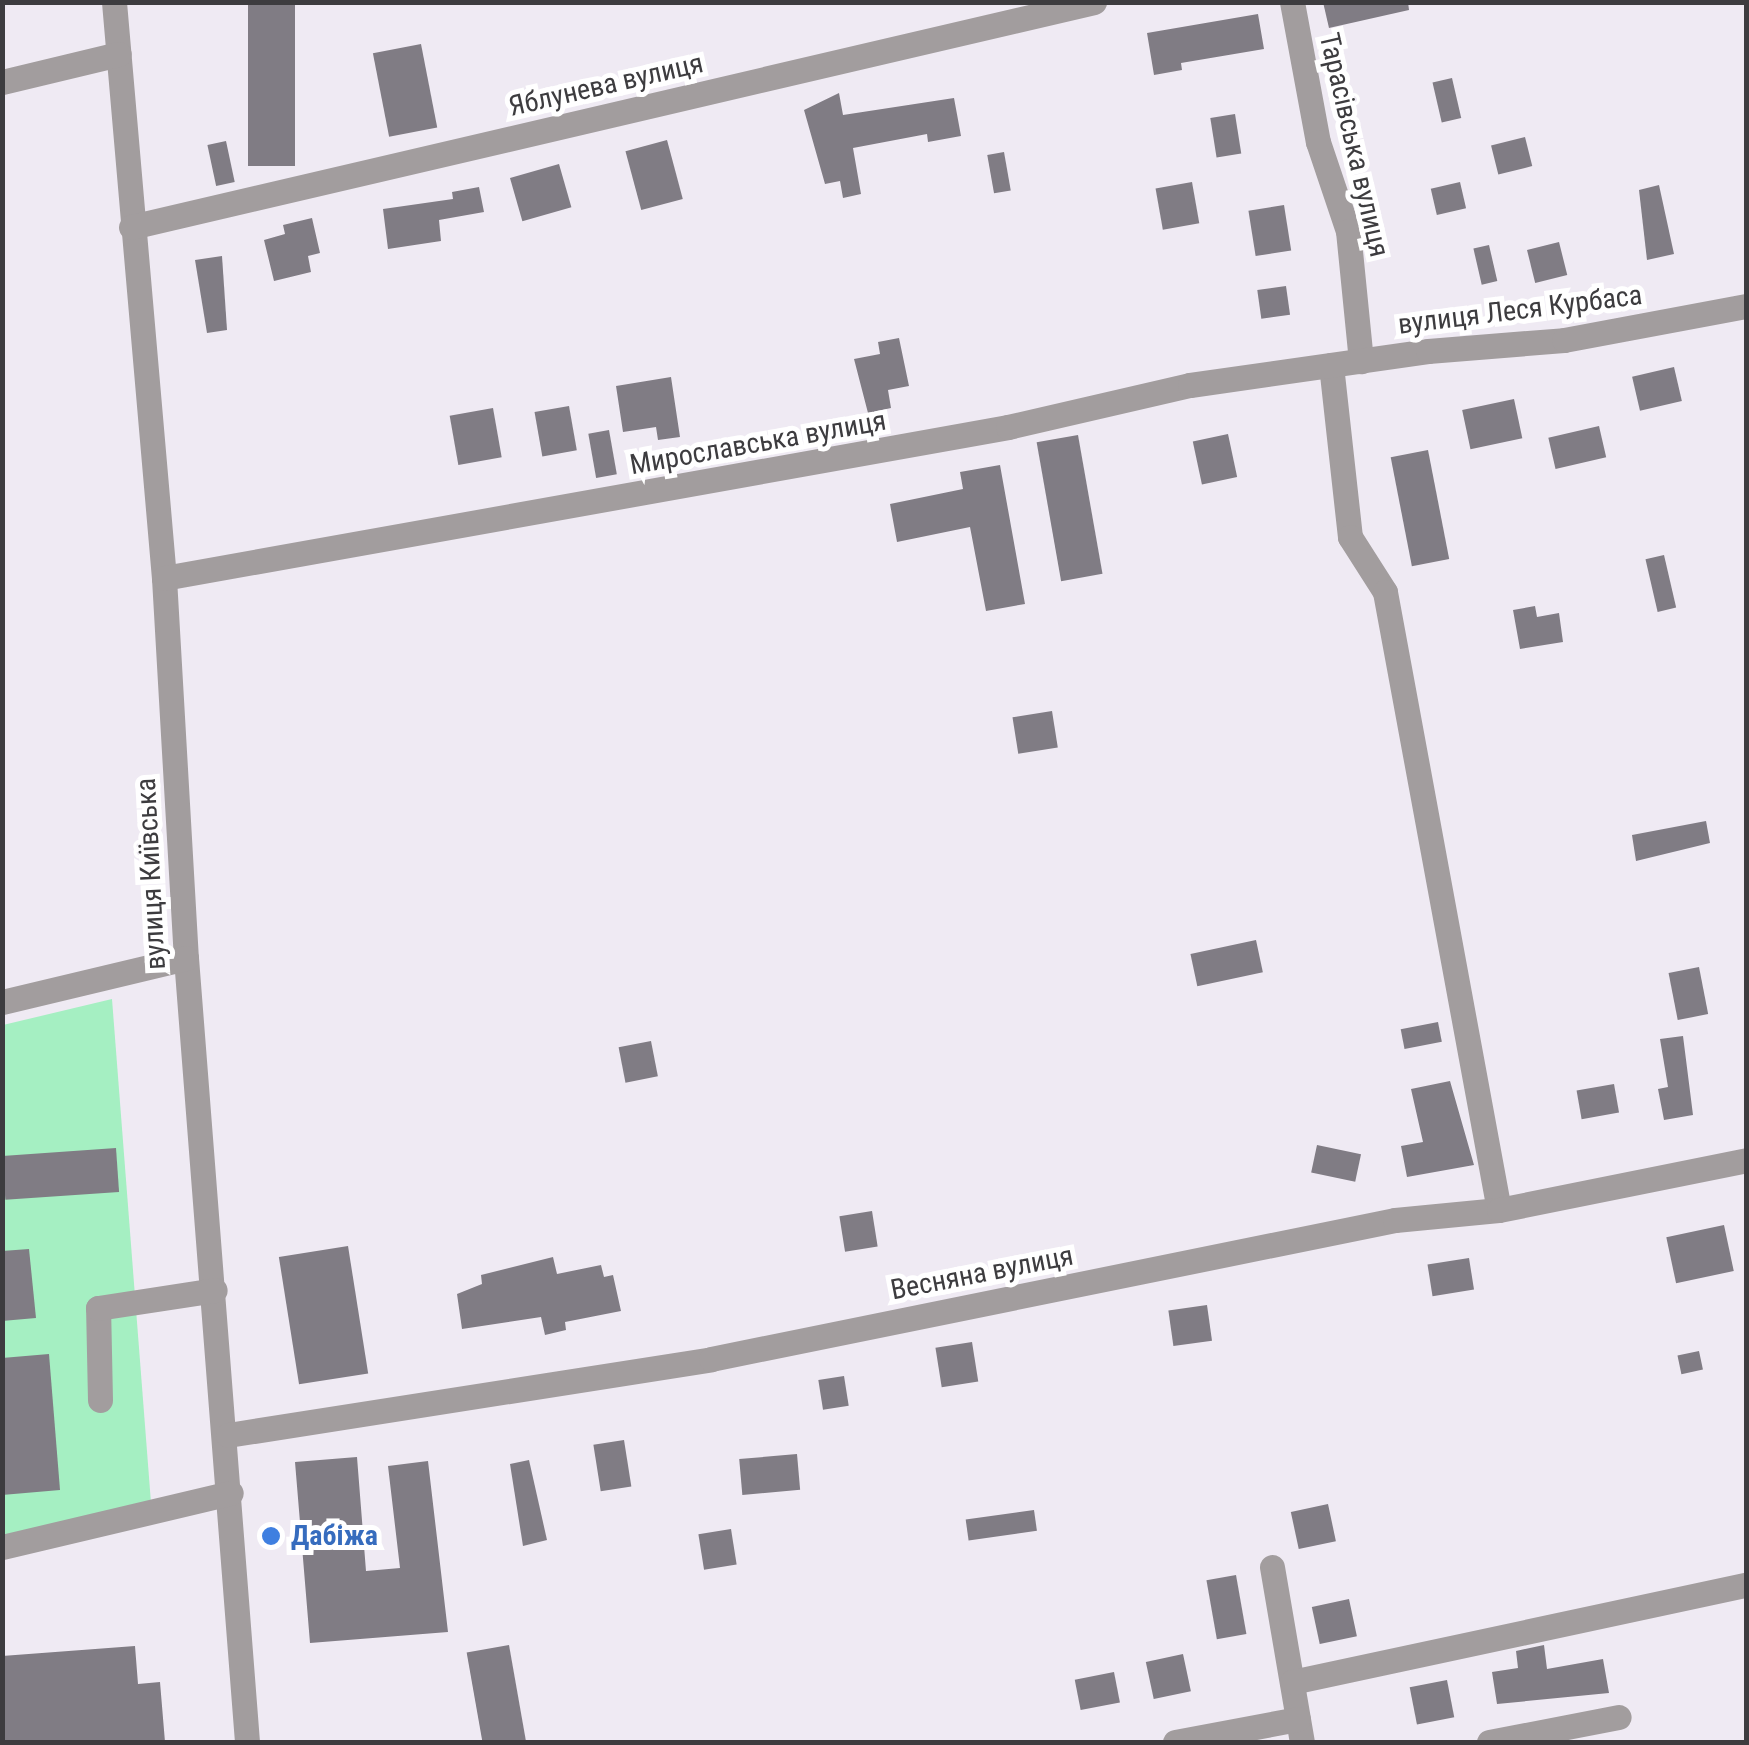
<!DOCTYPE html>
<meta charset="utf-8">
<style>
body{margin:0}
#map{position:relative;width:1749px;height:1745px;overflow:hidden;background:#efeaf3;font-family:"Roboto Condensed",sans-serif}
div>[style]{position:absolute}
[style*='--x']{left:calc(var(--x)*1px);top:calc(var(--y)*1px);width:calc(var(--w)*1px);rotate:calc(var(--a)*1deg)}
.green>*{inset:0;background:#a5efc2}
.building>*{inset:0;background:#807c84;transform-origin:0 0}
.minor>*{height:25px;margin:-12.5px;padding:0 12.5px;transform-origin:12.5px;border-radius:12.5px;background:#a29d9e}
.dots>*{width:28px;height:28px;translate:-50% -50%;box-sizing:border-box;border:5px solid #fff;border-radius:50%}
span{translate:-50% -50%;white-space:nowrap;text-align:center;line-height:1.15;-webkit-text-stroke:10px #fff;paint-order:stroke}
.street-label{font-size:28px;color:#3d3c3f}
.shop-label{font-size:28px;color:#366cbe;font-weight:700}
.left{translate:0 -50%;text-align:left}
.frame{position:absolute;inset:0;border:5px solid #3d3c3f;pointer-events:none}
</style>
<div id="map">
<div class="green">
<div style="clip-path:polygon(112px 999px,151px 1503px,3px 1538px,3px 1025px)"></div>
</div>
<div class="building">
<div style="left:248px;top:2px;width:47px;height:164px"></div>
<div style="clip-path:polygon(1323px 2px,1408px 2px,1409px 10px,1329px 28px)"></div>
<div style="clip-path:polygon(1258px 14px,1264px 49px,1181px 63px,1182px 70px,1154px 75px,1147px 33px)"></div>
<div style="left:421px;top:44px;width:85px;height:49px;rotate:79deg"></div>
<div style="left:1452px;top:78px;width:41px;height:20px;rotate:77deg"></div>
<div style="clip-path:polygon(839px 93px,843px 115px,954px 98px,961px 136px,928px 142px,927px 134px,853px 148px,861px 194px,843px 198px,840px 181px,825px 184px,804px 110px)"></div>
<div style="left:1235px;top:114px;width:40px;height:25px;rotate:81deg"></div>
<div style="left:1525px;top:137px;width:30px;height:35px;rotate:76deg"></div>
<div style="left:667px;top:140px;width:61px;height:43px;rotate:75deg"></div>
<div style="left:226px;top:141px;width:42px;height:19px;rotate:78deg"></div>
<div style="left:1004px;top:152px;width:39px;height:17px;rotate:80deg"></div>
<div style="left:559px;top:164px;width:45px;height:51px;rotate:74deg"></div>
<div style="left:1192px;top:182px;width:42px;height:37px;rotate:80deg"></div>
<div style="left:1460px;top:182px;width:27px;height:30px;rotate:77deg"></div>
<div style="clip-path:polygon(1659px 185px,1674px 254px,1647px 260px,1639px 190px)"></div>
<div style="clip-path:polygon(479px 187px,484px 212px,439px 220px,441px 241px,388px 249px,383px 209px,453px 199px,452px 192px)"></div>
<div style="left:1284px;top:205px;width:46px;height:36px;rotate:81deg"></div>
<div style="clip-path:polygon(312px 218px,320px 253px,308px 256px,311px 272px,274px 281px,264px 240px,285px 234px,283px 225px)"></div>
<div style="left:1559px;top:242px;width:34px;height:33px;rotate:76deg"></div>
<div style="left:1489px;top:245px;width:37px;height:16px;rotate:77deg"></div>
<div style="clip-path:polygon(222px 256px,227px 330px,207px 333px,195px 260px)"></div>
<div style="left:1286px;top:286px;width:29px;height:29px;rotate:82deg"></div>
<div style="clip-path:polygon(899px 338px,909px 386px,888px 390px,891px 408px,868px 413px,854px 359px,880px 354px,878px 342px)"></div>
<div style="left:1674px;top:367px;width:35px;height:43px;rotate:77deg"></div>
<div style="clip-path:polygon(671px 377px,680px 437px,658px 440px,656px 427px,623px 432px,616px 386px)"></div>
<div style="left:1514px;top:399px;width:40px;height:53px;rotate:78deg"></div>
<div style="left:569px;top:406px;width:45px;height:35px;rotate:80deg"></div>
<div style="left:493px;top:408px;width:50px;height:44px;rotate:80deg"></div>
<div style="left:1599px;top:426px;width:32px;height:52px;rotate:77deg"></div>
<div style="left:609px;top:430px;width:45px;height:21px;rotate:80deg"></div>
<div style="left:1228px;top:434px;width:44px;height:36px;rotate:78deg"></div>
<div style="left:1078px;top:435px;width:141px;height:42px;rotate:80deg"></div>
<div style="left:1428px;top:450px;width:111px;height:38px;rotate:79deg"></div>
<div style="clip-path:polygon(1000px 465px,1025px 604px,986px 611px,970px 527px,897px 542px,890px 504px,963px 489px,960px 472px)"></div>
<div style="left:1664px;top:555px;width:54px;height:19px;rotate:77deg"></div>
<div style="clip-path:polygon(1535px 606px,1537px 617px,1559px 613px,1563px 642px,1520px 649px,1513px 610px)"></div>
<div style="left:1052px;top:711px;width:37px;height:40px;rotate:81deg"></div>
<div style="clip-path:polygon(1706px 821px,1710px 843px,1636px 861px,1632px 835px)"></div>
<div style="left:1256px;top:940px;width:33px;height:67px;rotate:78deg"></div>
<div style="left:1699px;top:967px;width:48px;height:31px;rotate:79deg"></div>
<div style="left:1438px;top:1022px;width:20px;height:38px;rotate:79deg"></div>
<div style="clip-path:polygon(1683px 1036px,1693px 1115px,1664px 1120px,1658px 1089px,1668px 1087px,1660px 1039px)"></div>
<div style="left:651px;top:1041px;width:36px;height:33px;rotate:79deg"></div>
<div style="clip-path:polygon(1450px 1081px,1474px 1165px,1407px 1177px,1401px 1146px,1423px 1142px,1411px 1089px)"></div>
<div style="left:1614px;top:1084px;width:29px;height:38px;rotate:80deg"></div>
<div style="left:1317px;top:1145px;width:45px;height:28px;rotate:12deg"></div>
<div style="left:116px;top:1148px;width:44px;height:114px;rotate:86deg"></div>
<div style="left:872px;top:1211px;width:36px;height:33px;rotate:81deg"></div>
<div style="left:1724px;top:1225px;width:47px;height:59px;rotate:78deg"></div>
<div style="left:348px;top:1246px;width:129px;height:70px;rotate:81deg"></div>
<div style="clip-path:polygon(29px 1249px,36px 1318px,2px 1321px,2px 1251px)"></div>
<div style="clip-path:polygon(553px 1257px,557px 1274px,601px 1265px,604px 1277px,613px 1275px,621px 1311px,565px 1322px,566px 1330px,545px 1335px,541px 1317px,462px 1329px,457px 1294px,482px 1284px,481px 1275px)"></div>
<div style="left:1469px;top:1258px;width:32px;height:42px;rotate:81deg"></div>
<div style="left:1207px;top:1305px;width:36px;height:39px;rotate:82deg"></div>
<div style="left:972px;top:1342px;width:40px;height:37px;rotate:81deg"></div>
<div style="left:1699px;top:1351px;width:19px;height:22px;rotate:78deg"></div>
<div style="clip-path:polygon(49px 1354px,60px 1490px,2px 1495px,2px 1358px)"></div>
<div style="left:844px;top:1376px;width:30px;height:26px;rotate:81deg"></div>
<div style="left:624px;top:1440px;width:47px;height:31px;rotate:81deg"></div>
<div style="left:797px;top:1454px;width:36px;height:58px;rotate:85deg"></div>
<div style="clip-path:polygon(357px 1457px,366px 1571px,400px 1568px,388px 1466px,428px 1461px,448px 1632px,310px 1643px,295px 1462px)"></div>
<div style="clip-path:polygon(529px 1460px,547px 1540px,523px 1546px,510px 1464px)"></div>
<div style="left:1328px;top:1504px;width:38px;height:38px;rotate:78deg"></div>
<div style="left:1034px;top:1510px;width:21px;height:69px;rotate:82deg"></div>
<div style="left:731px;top:1529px;width:36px;height:33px;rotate:81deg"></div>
<div style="left:1236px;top:1575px;width:60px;height:30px;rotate:80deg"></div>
<div style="left:1349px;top:1599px;width:38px;height:38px;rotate:78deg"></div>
<div style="left:509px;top:1645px;width:98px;height:43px;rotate:80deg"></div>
<div style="clip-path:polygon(1544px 1645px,1547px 1669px,1603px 1659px,1609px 1693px,1497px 1704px,1492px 1672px,1518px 1668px,1516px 1651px)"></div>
<div style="clip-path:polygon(135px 1646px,138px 1684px,160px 1682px,165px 1742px,2px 1742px,2px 1656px)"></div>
<div style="left:1183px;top:1654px;width:38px;height:38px;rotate:78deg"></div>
<div style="left:1114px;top:1672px;width:31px;height:40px;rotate:79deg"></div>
<div style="left:1447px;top:1680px;width:38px;height:38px;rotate:79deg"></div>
</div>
<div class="minor">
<div style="--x:114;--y:2;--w:578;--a:85.04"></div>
<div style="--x:164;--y:578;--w:381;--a:86.7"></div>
<div style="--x:186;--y:958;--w:786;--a:85.55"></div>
<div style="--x:1292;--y:2;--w:142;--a:79.5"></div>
<div style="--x:1318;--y:142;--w:94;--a:71.4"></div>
<div style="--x:1348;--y:231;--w:131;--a:84.3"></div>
<div style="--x:2;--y:82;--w:120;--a:-13.5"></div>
<div style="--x:131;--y:227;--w:989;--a:-13.15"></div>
<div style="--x:1331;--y:365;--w:173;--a:83.7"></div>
<div style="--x:1350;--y:537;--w:65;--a:57.5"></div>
<div style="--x:1385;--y:592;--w:628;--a:79.55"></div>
<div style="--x:164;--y:578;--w:857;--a:-10.14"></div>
<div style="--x:1008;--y:427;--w:187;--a:-13"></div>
<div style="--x:1190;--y:385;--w:240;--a:-8.1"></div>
<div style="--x:1428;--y:351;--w:136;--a:-4.6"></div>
<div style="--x:1564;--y:340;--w:185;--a:-10.6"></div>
<div style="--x:2;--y:1002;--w:189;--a:-13.4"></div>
<div style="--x:100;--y:1400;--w:92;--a:-91.2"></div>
<div style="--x:98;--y:1308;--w:118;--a:-8.7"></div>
<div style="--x:228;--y:1435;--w:489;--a:-8.9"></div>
<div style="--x:711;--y:1359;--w:698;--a:-11.49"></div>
<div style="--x:1395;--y:1220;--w:104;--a:-5.5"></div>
<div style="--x:1499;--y:1210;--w:252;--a:-11.4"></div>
<div style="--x:2;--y:1547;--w:235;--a:-13.3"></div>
<div style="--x:1272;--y:1567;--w:178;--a:80.3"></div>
<div style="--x:1292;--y:1682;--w:464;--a:-12.1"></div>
<div style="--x:1175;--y:1742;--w:125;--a:-10.6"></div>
<div style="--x:1489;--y:1742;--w:132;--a:-10.9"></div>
</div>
<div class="dots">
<div style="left:271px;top:1536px;background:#3f7fe0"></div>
</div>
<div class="street-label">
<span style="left:606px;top:85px;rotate:-13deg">Яблунева вулиця</span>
<span style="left:1354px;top:145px;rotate:77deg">Тарасівська вулиця</span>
<span style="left:1520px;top:310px;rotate:-7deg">вулиця Леся Курбаса</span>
<span style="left:758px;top:443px;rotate:-10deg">Мирославська вулиця</span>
<span style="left:151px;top:874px;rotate:-93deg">вулиця Київська</span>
<span style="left:982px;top:1273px;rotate:-11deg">Весняна вулиця</span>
</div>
<div class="shop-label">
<span class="left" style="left:291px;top:1536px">Дабіжа</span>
</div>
<div class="frame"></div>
</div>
